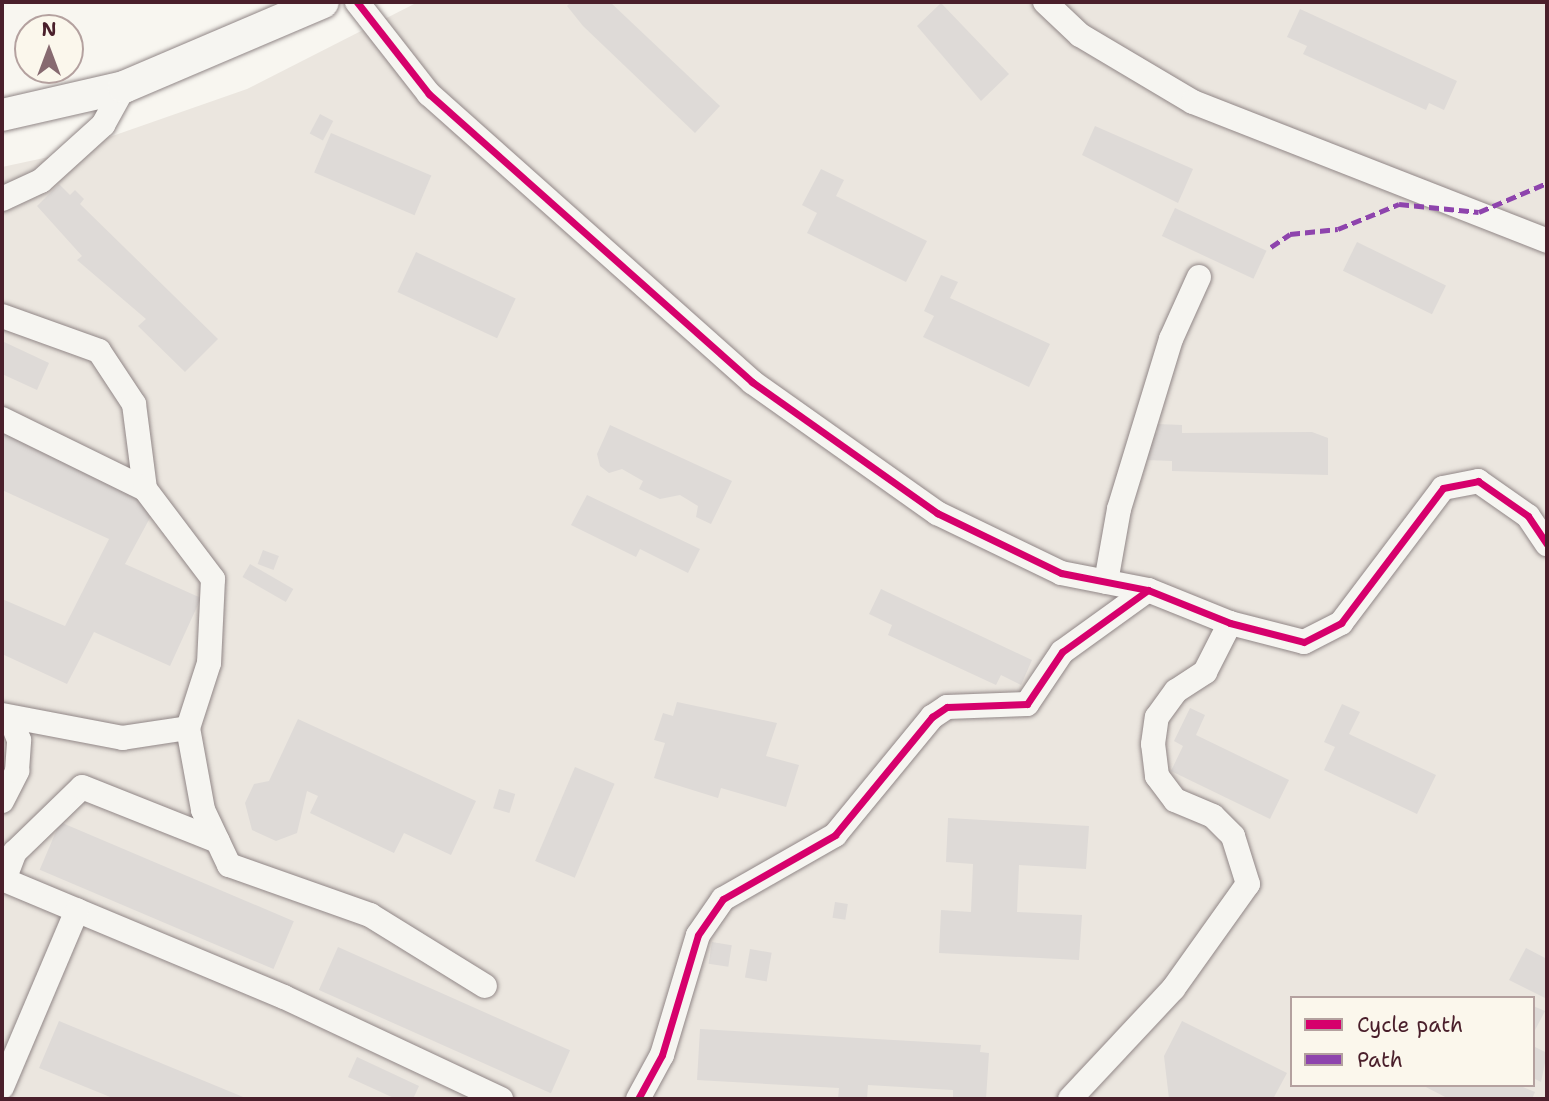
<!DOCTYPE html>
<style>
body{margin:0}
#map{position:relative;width:1549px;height:1101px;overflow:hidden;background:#f8f6f0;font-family:"Shantell Sans",sans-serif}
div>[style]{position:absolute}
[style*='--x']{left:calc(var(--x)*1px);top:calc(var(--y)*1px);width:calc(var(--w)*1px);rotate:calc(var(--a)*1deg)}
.built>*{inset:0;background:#ebe6df}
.building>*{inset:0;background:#dedad7;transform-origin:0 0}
.roads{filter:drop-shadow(0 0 2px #918787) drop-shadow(0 0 2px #918787)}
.minor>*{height:24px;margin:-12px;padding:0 12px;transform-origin:12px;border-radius:12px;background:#f6f5f1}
.tertiary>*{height:32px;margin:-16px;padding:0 16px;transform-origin:16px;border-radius:16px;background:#f6f5f1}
.quiet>*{height:5px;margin-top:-2.5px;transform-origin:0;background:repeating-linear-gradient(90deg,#8e44ad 0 10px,transparent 0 15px)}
.cycleway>*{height:7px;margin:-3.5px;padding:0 3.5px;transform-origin:3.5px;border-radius:3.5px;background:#d6006c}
span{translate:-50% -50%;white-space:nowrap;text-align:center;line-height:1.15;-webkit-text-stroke:7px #fbf7ec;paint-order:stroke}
.frame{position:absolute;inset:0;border:4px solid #4a1f2b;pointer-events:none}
.legend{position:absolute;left:1290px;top:996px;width:245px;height:91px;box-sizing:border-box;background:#fbf7ec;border:2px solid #b4a19f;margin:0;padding:9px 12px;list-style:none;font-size:21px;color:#4a1f2b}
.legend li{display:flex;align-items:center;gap:14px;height:35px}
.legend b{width:35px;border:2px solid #b4a19f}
.north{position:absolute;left:14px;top:14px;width:70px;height:70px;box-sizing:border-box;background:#fbf7ec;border:2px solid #b4a19f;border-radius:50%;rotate:0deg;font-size:19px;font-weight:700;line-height:28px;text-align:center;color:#4a1f2b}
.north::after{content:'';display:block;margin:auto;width:24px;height:32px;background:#876a70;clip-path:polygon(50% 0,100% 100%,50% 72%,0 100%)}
</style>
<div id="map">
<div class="built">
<div style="clip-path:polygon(evenodd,418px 2px,1547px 2px,1547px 1099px,2px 1099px,2px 167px,58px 155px,247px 89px,418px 2px,1292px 998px,1533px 998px,1533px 1085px,1292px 1085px,1292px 998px)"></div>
</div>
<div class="building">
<div style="clip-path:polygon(571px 2px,610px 2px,720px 106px,695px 133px,583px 26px,567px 6px)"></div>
<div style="clip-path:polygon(941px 3px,1009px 74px,981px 101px,917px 26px)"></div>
<div style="clip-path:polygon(1300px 9px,1457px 81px,1444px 110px,1429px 103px,1426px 110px,1303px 54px,1307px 46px,1287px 37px)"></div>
<div style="left:70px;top:38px;width:6px;height:29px"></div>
<div style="left:320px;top:114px;width:15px;height:22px;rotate:28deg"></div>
<div style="clip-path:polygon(1095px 126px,1193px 169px,1178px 203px,1082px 155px)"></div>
<div style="left:331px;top:133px;width:109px;height:43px;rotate:23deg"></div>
<div style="clip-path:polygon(821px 169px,844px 180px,836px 196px,927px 241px,906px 282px,807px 233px,817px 213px,802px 205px)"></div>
<div style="clip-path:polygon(59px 184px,70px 195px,75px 190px,84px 199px,80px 204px,218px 339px,185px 372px,138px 326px,146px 319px,77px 260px,82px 256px,37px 206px)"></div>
<div style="left:1175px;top:208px;width:101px;height:31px;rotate:25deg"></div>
<div style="left:1357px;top:242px;width:99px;height:32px;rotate:26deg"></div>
<div style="left:416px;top:252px;width:110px;height:44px;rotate:25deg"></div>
<div style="clip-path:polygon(941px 275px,958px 282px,950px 298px,1050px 344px,1029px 387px,923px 337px,934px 316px,924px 311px)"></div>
<div style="clip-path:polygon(2px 341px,49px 363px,37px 390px,2px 374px)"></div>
<div style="clip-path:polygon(1157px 424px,1182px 425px,1182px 433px,1312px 432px,1328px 438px,1328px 475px,1172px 471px,1172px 461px,1147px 460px,1148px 433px,1157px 433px)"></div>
<div style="clip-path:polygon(610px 425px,732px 481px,711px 524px,696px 517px,698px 506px,680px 495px,660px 499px,639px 489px,643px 481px,622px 469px,609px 473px,600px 466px,597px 454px)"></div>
<div style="clip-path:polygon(2px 432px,158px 503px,125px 564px,201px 598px,170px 666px,94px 632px,67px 684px,2px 654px,2px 599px,65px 626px,109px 539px,2px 490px)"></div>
<div style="clip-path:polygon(587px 495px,700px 549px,688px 573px,640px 549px,636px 557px,571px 525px)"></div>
<div style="left:263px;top:550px;width:17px;height:15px;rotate:21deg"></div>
<div style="left:250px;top:564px;width:50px;height:15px;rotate:30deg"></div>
<div style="clip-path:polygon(881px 589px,1032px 660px,1021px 685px,1001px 675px,996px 685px,888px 635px,892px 625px,869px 614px)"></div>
<div style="clip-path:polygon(677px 702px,777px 723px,766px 756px,799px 765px,786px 807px,721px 788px,718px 798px,654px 778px,665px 743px,654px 740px,663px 713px,673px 716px)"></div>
<div style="clip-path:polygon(1342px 704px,1360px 712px,1349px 734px,1436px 775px,1417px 814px,1324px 770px,1335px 747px,1324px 742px)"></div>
<div style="clip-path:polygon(1190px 708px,1205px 715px,1196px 735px,1289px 780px,1270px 819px,1171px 771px,1183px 746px,1174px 741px)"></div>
<div style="clip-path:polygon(298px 719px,476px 801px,451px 855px,404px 833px,394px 853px,310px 813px,318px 796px,307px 791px,297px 833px,276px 841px,252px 830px,245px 803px,254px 784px,269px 781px)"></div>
<div style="left:575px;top:767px;width:43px;height:102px;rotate:23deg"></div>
<div style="left:499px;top:789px;width:17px;height:20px;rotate:17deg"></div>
<div style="clip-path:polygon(948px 818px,1089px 826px,1086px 869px,1019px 865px,1017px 912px,1082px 915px,1079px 960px,939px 953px,941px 910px,971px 912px,973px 864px,946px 862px)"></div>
<div style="left:60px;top:822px;width:254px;height:52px;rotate:23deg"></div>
<div style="left:835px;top:902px;width:13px;height:16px;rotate:9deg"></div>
<div style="left:712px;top:942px;width:20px;height:22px;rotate:9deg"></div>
<div style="left:338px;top:947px;width:254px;height:47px;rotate:24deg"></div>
<div style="clip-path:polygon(1526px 948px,1547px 959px,1547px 999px,1509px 980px)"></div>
<div style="left:750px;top:949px;width:22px;height:29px;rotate:10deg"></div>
<div style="clip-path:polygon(1533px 1006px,1545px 1011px,1533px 1034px)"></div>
<div style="clip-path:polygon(59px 1021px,248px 1099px,115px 1099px,39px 1068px)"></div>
<div style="clip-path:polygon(1182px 1021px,1287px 1073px,1273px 1099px,1169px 1099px,1164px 1056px)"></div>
<div style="clip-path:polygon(700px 1029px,981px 1045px,980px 1052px,989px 1053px,986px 1099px,953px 1099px,953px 1090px,868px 1085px,867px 1099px,838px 1099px,839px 1088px,697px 1080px)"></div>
<div style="clip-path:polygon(1533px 1046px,1547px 1053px,1541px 1082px,1533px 1078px)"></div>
<div style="clip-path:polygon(357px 1057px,419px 1086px,413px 1099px,396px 1099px,348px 1077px)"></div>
<div style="clip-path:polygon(1422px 1085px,1518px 1085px,1535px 1092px,1532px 1099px,1449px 1099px)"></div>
</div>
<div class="roads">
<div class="minor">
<div style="--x:357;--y:2;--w:117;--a:52"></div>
<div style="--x:429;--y:94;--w:433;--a:41.7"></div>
<div style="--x:752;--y:382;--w:227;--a:35.3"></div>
<div style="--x:937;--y:513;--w:138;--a:25.8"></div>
<div style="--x:1061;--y:573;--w:89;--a:11.1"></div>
<div style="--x:1148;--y:590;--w:88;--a:21.9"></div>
<div style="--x:1230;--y:623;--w:76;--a:14.4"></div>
<div style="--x:1304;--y:642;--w:42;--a:-27.2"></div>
<div style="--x:1341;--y:623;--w:169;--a:-52.9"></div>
<div style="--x:1443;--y:488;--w:36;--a:-11"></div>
<div style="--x:1478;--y:481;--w:61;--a:35"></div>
<div style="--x:1528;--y:516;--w:34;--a:56"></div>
<div style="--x:1045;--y:2;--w:48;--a:43.3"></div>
<div style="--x:1080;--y:35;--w:131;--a:30.7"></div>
<div style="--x:1193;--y:102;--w:380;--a:21.4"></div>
<div style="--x:2;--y:199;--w:43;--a:-24.8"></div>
<div style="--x:41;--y:181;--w:84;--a:-42.1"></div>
<div style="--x:103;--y:125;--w:43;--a:-61.1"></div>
<div style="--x:2;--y:316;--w:103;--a:19.8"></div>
<div style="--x:99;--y:351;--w:64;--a:56.6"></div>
<div style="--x:134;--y:404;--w:86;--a:82.6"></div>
<div style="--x:2;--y:419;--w:159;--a:26.1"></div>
<div style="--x:145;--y:489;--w:113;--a:52.9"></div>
<div style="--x:213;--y:579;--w:84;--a:92.7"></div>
<div style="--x:209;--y:663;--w:68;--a:107.9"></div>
<div style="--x:188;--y:728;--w:66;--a:171.3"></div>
<div style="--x:123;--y:738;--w:123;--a:-169.2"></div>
<div style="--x:1106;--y:582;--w:74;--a:-79.9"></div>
<div style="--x:1119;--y:509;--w:178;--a:-73"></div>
<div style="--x:1171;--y:339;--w:68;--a:-65.7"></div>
<div style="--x:188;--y:728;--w:83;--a:79.6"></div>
<div style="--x:203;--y:810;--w:61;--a:64.7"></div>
<div style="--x:229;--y:865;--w:150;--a:19.5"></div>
<div style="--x:370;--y:915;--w:135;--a:31.7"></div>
<div style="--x:2;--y:801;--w:34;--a:-63"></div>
<div style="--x:17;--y:771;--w:31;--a:-86"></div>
<div style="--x:19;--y:740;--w:24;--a:-112"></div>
<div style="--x:2;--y:879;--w:306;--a:22.7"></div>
<div style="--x:284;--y:997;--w:240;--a:25.2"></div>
<div style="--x:4;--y:880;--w:30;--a:-69"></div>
<div style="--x:15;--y:852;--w:93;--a:-44.1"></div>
<div style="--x:82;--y:787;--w:146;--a:21.7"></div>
<div style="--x:2;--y:1087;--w:192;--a:-67"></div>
<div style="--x:638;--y:1099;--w:50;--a:-61.4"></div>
<div style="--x:662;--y:1055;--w:125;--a:-73.3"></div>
<div style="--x:698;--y:935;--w:44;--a:-55.2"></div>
<div style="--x:723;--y:899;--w:129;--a:-29.7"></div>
<div style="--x:835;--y:835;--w:153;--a:-50.6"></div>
<div style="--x:932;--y:717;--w:18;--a:-34"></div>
<div style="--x:947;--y:707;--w:80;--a:-2.1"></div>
<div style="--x:1027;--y:704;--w:63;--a:-56.1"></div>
<div style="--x:1062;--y:652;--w:106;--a:-35.8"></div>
<div style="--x:1070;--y:1099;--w:151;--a:-46.9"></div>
<div style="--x:1173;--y:989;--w:129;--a:-54.5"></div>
<div style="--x:1248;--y:884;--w:50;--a:-107.4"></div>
<div style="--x:1233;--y:836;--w:28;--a:-135"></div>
<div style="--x:1213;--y:816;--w:41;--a:-157.2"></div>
<div style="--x:1175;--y:800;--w:30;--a:-127"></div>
<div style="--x:1157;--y:776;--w:32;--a:-97"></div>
<div style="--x:1153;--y:744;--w:27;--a:-82"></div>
<div style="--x:1157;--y:717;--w:32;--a:-54"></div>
<div style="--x:1176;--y:691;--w:35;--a:-33"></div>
<div style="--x:1205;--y:672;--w:55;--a:-63"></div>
</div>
<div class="tertiary">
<div style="--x:2;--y:115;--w:125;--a:-12.9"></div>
<div style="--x:124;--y:87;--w:216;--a:-23.1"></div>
</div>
</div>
<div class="quiet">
<div style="--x:1271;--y:247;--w:23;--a:-34"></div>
<div style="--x:1290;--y:234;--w:48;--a:-5.9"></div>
<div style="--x:1338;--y:229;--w:66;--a:-22.3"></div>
<div style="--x:1399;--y:204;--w:80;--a:5.7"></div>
<div style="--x:1479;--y:212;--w:74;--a:-23.1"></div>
</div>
<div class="cycleway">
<div style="--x:357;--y:2;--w:117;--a:52"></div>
<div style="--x:429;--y:94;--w:433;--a:41.7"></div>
<div style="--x:752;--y:382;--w:227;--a:35.3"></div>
<div style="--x:937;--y:513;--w:138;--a:25.8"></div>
<div style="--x:1061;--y:573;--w:89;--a:11.1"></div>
<div style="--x:1148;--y:590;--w:88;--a:21.9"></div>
<div style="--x:1230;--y:623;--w:76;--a:14.4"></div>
<div style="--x:1304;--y:642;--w:42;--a:-27.2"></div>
<div style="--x:1341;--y:623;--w:169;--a:-52.9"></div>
<div style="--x:1443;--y:488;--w:36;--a:-11"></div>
<div style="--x:1478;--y:481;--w:61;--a:35"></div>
<div style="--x:1528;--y:516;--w:34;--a:56"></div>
<div style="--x:638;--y:1099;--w:50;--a:-61.4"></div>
<div style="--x:662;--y:1055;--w:125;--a:-73.3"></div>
<div style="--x:698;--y:935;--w:44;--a:-55.2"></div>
<div style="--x:723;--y:899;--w:129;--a:-29.7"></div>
<div style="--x:835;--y:835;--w:153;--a:-50.6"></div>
<div style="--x:932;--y:717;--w:18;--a:-34"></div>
<div style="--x:947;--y:707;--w:80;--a:-2.1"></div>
<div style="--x:1027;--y:704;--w:63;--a:-56.1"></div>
<div style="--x:1062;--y:652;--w:106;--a:-35.8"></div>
</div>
<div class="frame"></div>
<ul class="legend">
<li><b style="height:9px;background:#d6006c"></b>Cycle path</li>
<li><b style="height:9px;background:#8e44ad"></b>Path</li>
</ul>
<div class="north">N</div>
</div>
